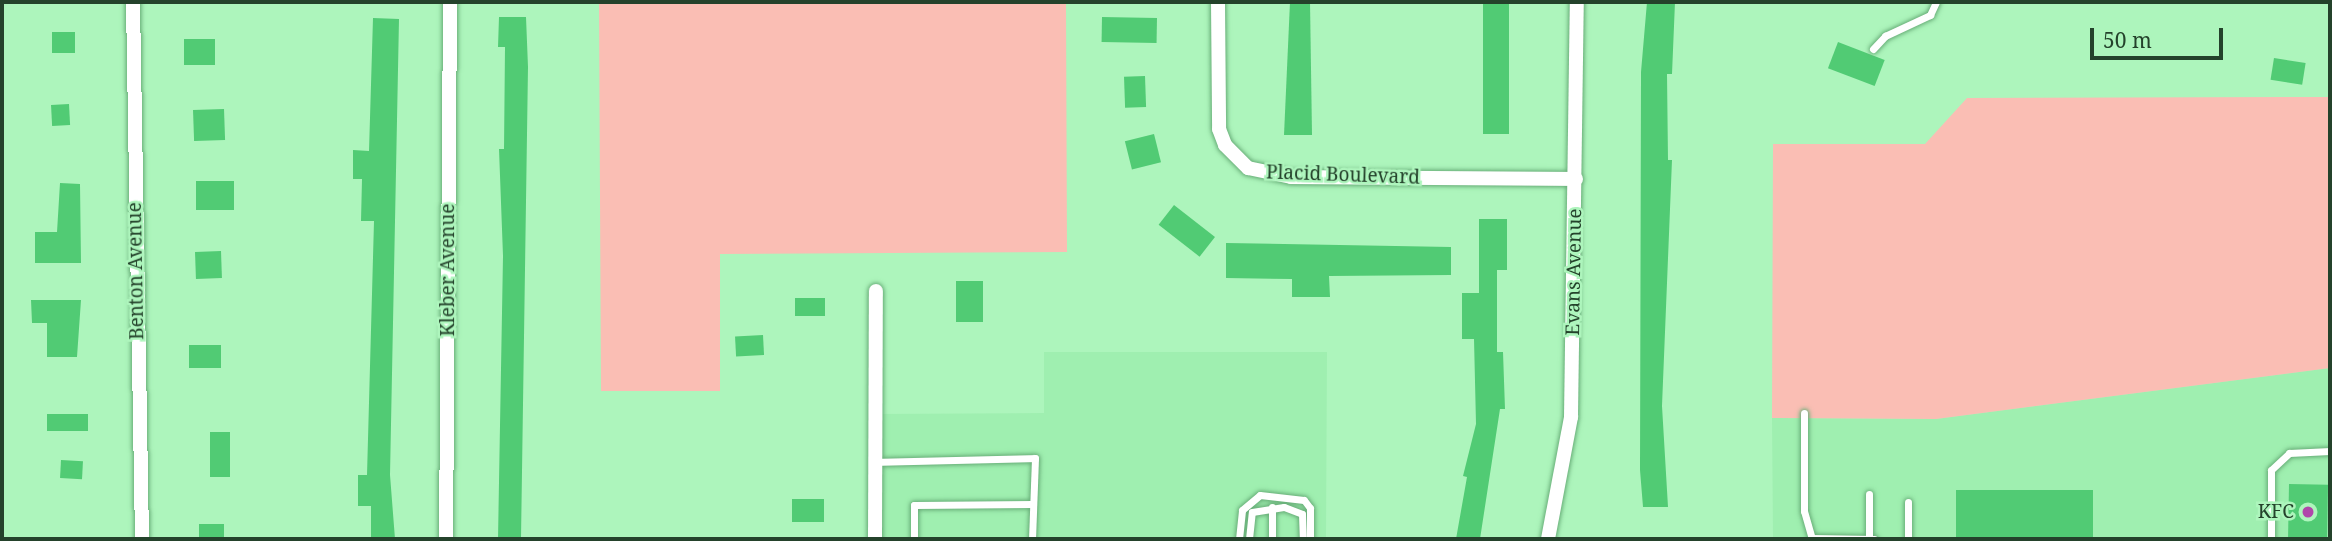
<!DOCTYPE html>
<style>
body{margin:0}
#map{position:relative;width:2332px;height:541px;overflow:hidden;background:#adf5bc;font-family:"Noto Serif",serif}
div>[style]{position:absolute}
[style*='--x']{left:calc(var(--x)*1px);top:calc(var(--y)*1px);width:calc(var(--w)*1px);rotate:calc(var(--a)*1deg)}
.built>*{inset:0;background:#9fefb0}
.green>*{inset:0;background:#fabeb4}
.building>*{inset:0;background:#51cb74;transform-origin:0 0}
.roads{filter:drop-shadow(0 0 2px #68ae78) drop-shadow(0 0 2px #68ae78)}
.service>*{height:7px;margin:-3.5px;padding:0 3.5px;transform-origin:3.5px;border-radius:3.5px;background:#fff}
.minor>*{height:14px;margin:-7px;padding:0 7px;transform-origin:7px;border-radius:7px;background:#fff}
.dots>*{width:19px;height:19px;translate:-50% -50%;box-sizing:border-box;border:4px solid #adf5bc;border-radius:50%}
span{translate:-50% -50%;white-space:nowrap;text-align:center;line-height:1.15;-webkit-text-stroke:5px #adf5bc;paint-order:stroke}
.street-label{font-size:19px;color:#24422b}
.poi-label{font-size:19px;color:#24422b}
.right{translate:-100% -50%;text-align:right}
.frame{position:absolute;inset:0;border:4px solid #24422b;pointer-events:none}
.scale{position:absolute;left:2090px;top:28px;width:133px;height:32px;box-sizing:border-box;border:4px solid #24422b;border-top:0;padding-left:9px;font-size:21px;line-height:24px;white-space:nowrap;color:#24422b;-webkit-text-stroke:5px #adf5bc;paint-order:stroke}
</style>
<div id="map">
<div class="built">
<div style="clip-path:polygon(1044px 352px,1327px 352px,1326px 539px,875px 539px,876px 414px,1044px 413px)"></div>
<div style="clip-path:polygon(2330px 368px,2330px 539px,1753px 539px,1773px 538px,1772px 418px,1936px 419px)"></div>
</div>
<div class="green">
<div style="clip-path:polygon(599px 2px,1066px 2px,1067px 252px,720px 254px,720px 391px,601px 391px)"></div>
<div style="clip-path:polygon(2330px 97px,2330px 368px,1936px 419px,1772px 418px,1773px 144px,1925px 144px,1967px 98px)"></div>
</div>
<div class="building">
<div style="clip-path:polygon(1290px 2px,1310px 2px,1312px 135px,1284px 135px)"></div>
<div style="left:1483px;top:2px;width:26px;height:132px"></div>
<div style="clip-path:polygon(1647px 2px,1675px 2px,1672px 74px,1667px 74px,1668px 160px,1672px 160px,1662px 406px,1668px 507px,1643px 507px,1640px 470px,1641px 72px)"></div>
<div style="clip-path:polygon(499px 17px,526px 17px,528px 67px,521px 539px,498px 539px,503px 256px,499px 149px,504px 149px,505px 47px,498px 47px)"></div>
<div style="left:1102px;top:17px;width:55px;height:25px;rotate:1deg"></div>
<div style="clip-path:polygon(373px 18px,399px 19px,390px 475px,395px 539px,371px 539px,371px 506px,358px 506px,358px 475px,367px 475px,374px 221px,361px 221px,362px 179px,353px 179px,353px 150px,369px 151px)"></div>
<div style="left:75px;top:32px;width:21px;height:23px;rotate:90deg"></div>
<div style="left:184px;top:39px;width:31px;height:26px"></div>
<div style="left:1838px;top:42px;width:50px;height:28px;rotate:21deg"></div>
<div style="left:2274px;top:58px;width:32px;height:22px;rotate:9deg"></div>
<div style="left:1145px;top:76px;width:31px;height:21px;rotate:88deg"></div>
<div style="left:69px;top:104px;width:21px;height:18px;rotate:87deg"></div>
<div style="left:224px;top:109px;width:31px;height:31px;rotate:88deg"></div>
<div style="left:1154px;top:134px;width:29px;height:30px;rotate:76deg"></div>
<div style="left:196px;top:181px;width:38px;height:29px"></div>
<div style="clip-path:polygon(60px 183px,80px 184px,81px 263px,35px 263px,35px 232px,57px 232px)"></div>
<div style="left:1174px;top:205px;width:52px;height:25px;rotate:38deg"></div>
<div style="clip-path:polygon(1479px 219px,1507px 219px,1507px 270px,1497px 270px,1497px 352px,1503px 352px,1505px 409px,1500px 409px,1480px 539px,1456px 539px,1467px 477px,1463px 476px,1476px 424px,1474px 339px,1462px 339px,1462px 293px,1479px 293px)"></div>
<div style="clip-path:polygon(1226px 243px,1451px 247px,1451px 275px,1329px 276px,1330px 297px,1292px 297px,1292px 279px,1226px 278px)"></div>
<div style="left:221px;top:251px;width:27px;height:26px;rotate:88deg"></div>
<div style="left:956px;top:281px;width:27px;height:41px"></div>
<div style="left:795px;top:298px;width:30px;height:18px"></div>
<div style="clip-path:polygon(31px 300px,81px 300px,77px 357px,47px 357px,47px 323px,32px 323px)"></div>
<div style="left:763px;top:335px;width:20px;height:28px;rotate:87deg"></div>
<div style="left:221px;top:345px;width:23px;height:32px;rotate:90deg"></div>
<div style="left:47px;top:414px;width:41px;height:17px"></div>
<div style="left:210px;top:432px;width:20px;height:45px"></div>
<div style="left:61px;top:460px;width:22px;height:18px;rotate:3deg"></div>
<div style="left:2289px;top:484px;width:39px;height:55px;rotate:1deg"></div>
<div style="left:1956px;top:490px;width:137px;height:49px"></div>
<div style="left:792px;top:499px;width:32px;height:23px"></div>
<div style="left:224px;top:524px;width:15px;height:25px;rotate:90deg"></div>
</div>
<div class="roads">
<div class="service">
<div style="--x:1873;--y:49;--w:18;--a:-47"></div>
<div style="--x:1885;--y:36;--w:50;--a:-25"></div>
<div style="--x:1930;--y:15;--w:14;--a:-65"></div>
<div style="--x:1804;--y:413;--w:98;--a:90"></div>
<div style="--x:1804;--y:511;--w:26;--a:74"></div>
<div style="--x:875;--y:462;--w:160;--a:-1.4"></div>
<div style="--x:1035;--y:458;--w:81;--a:92.1"></div>
<div style="--x:1869;--y:494;--w:43;--a:90"></div>
<div style="--x:1908;--y:502;--w:37;--a:90"></div>
<div style="--x:1272;--y:507;--w:32;--a:90"></div>
<div style="--x:1811;--y:538;--w:63;--a:0.9"></div>
<div style="--x:914;--y:539;--w:34;--a:-90"></div>
<div style="--x:914;--y:505;--w:119;--a:-0.5"></div>
<div style="--x:1239;--y:539;--w:29;--a:-84"></div>
<div style="--x:1242;--y:510;--w:23;--a:-40"></div>
<div style="--x:1260;--y:495;--w:44;--a:6.5"></div>
<div style="--x:1304;--y:500;--w:10;--a:53"></div>
<div style="--x:1310;--y:508;--w:31;--a:90"></div>
<div style="--x:1249;--y:539;--w:27;--a:-84"></div>
<div style="--x:1252;--y:512;--w:32;--a:-9"></div>
<div style="--x:1284;--y:507;--w:19;--a:21"></div>
<div style="--x:1302;--y:514;--w:25;--a:88"></div>
<div style="--x:2271;--y:539;--w:69;--a:-90"></div>
<div style="--x:2271;--y:470;--w:25;--a:-43"></div>
<div style="--x:2289;--y:453;--w:41;--a:-2.8"></div>
</div>
<div class="minor">
<div style="--x:133;--y:2;--w:537;--a:89.04"></div>
<div style="--x:1218;--y:2;--w:127;--a:89.5"></div>
<div style="--x:1219;--y:129;--w:17;--a:69"></div>
<div style="--x:1225;--y:145;--w:33;--a:45"></div>
<div style="--x:1248;--y:168;--w:44;--a:11.8"></div>
<div style="--x:1291;--y:177;--w:285;--a:0.4"></div>
<div style="--x:446;--y:539;--w:537;--a:-89.57"></div>
<div style="--x:875;--y:539;--w:248;--a:-89.8"></div>
<div style="--x:1548;--y:539;--w:124;--a:-79.3"></div>
<div style="--x:1571;--y:417;--w:415;--a:-89.2"></div>
</div>
</div>
<div class="dots">
<div style="left:2308px;top:512px;background:#b047aa"></div>
</div>
<div class="street-label">
<span style="left:1343px;top:175px;rotate:2deg">Placid Boulevard</span>
<span style="left:448px;top:270px;rotate:-90deg">Kleber Avenue</span>
<span style="left:136px;top:271px;rotate:-91deg">Benton Avenue</span>
<span style="left:1574px;top:272px;rotate:-89deg">Evans Avenue</span>
</div>
<div class="poi-label">
<span class="right" style="left:2294px;top:512px">KFC</span>
</div>
<div class="frame"></div>
<div class="scale">50 m</div>
</div>
